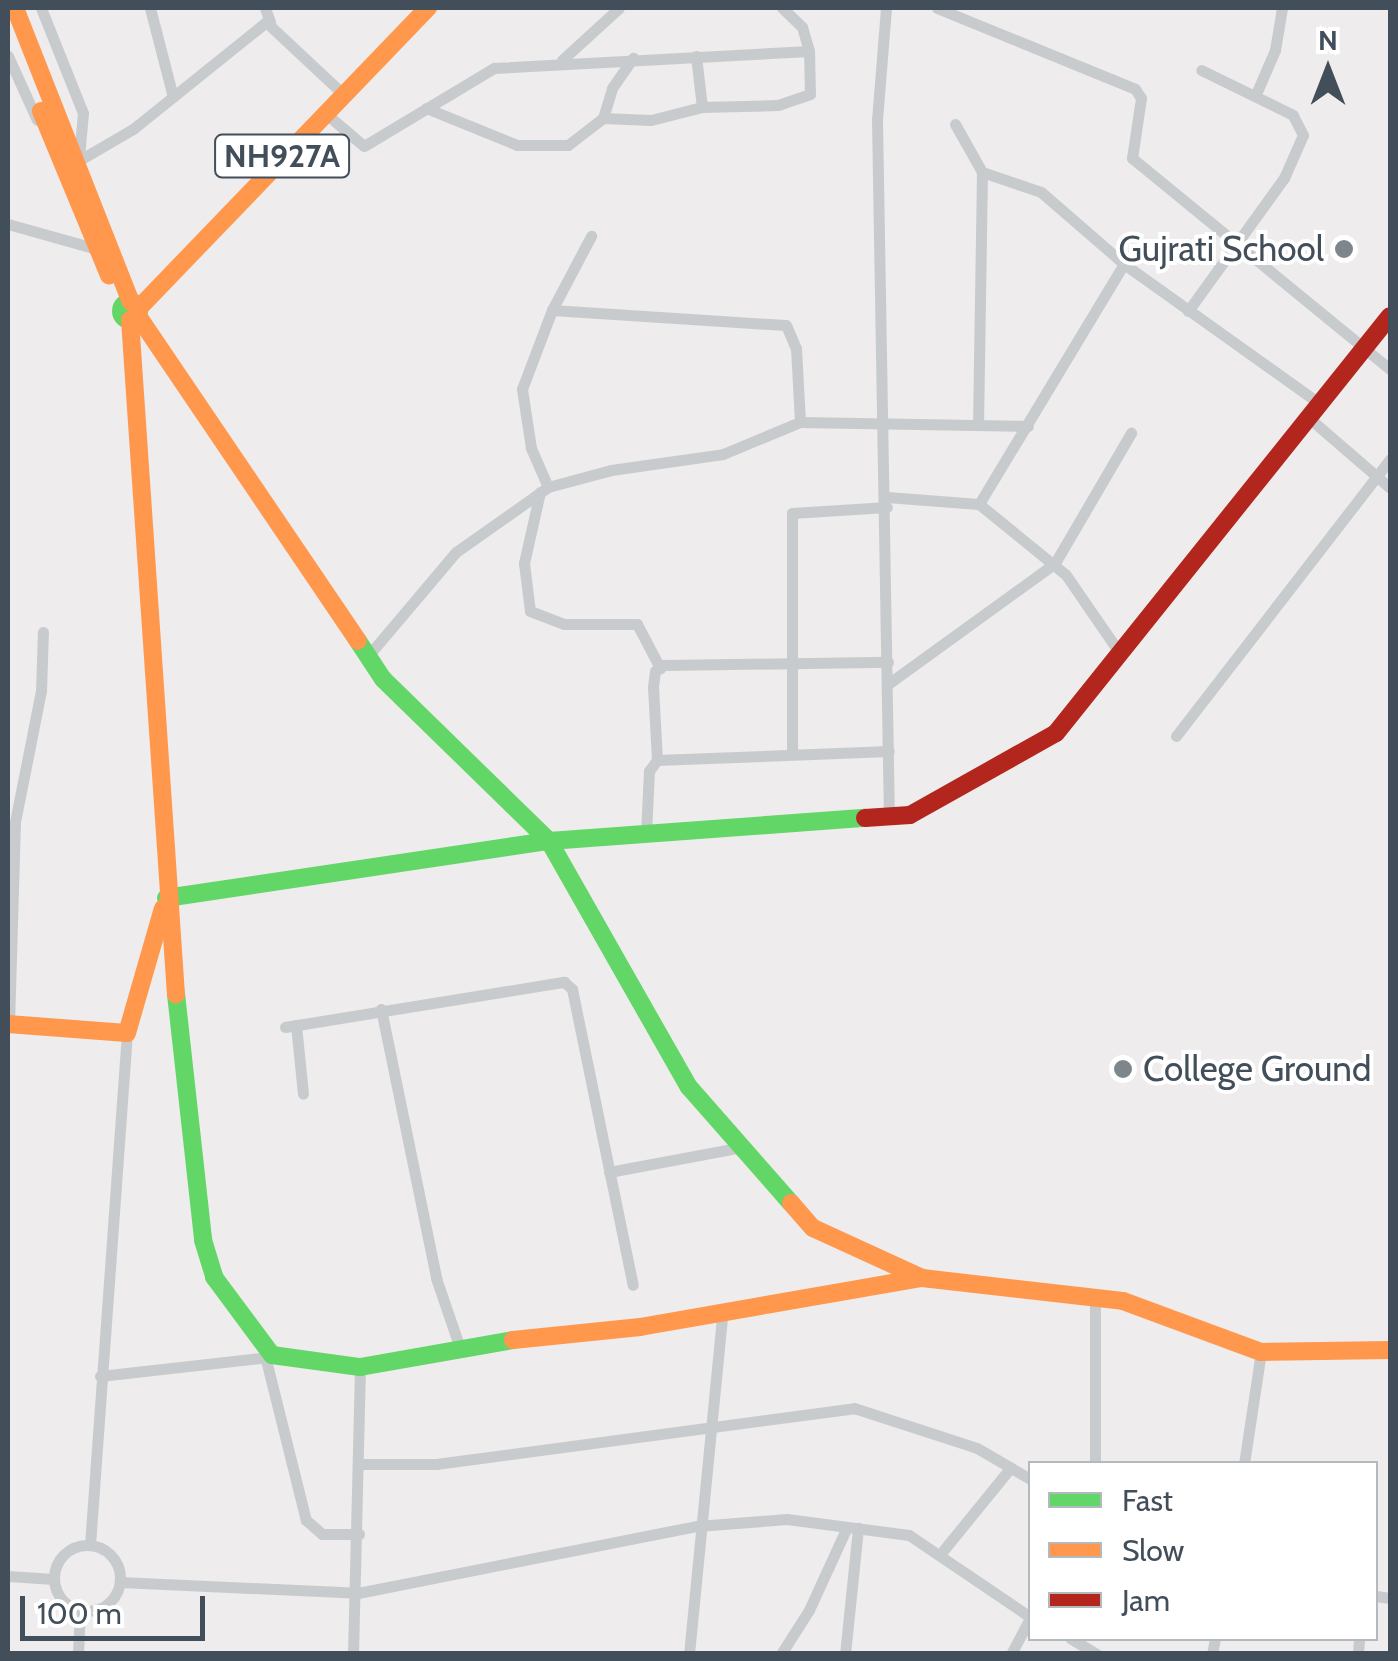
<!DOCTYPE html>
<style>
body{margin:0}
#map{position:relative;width:1398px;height:1661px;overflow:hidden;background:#eeecec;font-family:Cabin,sans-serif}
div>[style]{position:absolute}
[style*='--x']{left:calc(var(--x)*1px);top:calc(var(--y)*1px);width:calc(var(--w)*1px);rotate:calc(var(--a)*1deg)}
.street>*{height:11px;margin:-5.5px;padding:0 5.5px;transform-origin:5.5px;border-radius:5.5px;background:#c8cbcd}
.street>.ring{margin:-5.5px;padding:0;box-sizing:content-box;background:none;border:11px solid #c8cbcd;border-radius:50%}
.fast>*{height:18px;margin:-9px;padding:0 9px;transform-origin:9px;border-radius:9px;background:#63d668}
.fast>.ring{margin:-9px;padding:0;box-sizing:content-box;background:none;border:18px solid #63d668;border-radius:50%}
.slow>*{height:18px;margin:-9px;padding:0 9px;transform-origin:9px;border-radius:9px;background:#ff974d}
.jam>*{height:18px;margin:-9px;padding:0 9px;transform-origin:9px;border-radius:9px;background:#b3261e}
.dots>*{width:28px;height:28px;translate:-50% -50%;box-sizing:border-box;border:5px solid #fff;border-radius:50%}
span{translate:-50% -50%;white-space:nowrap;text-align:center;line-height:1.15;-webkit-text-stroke:8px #fff;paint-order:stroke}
.shield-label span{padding:2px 8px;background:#fff;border:2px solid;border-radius:8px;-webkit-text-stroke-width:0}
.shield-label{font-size:32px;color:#424f5a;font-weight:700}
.poi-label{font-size:35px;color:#424f5a}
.right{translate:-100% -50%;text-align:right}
.left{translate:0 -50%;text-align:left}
.frame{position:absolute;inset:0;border:10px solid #424f5a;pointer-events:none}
.legend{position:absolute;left:1028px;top:1461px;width:350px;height:180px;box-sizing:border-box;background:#fff;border:2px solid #b3b9bd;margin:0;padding:12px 18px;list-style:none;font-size:30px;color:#424f5a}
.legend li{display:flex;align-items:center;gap:20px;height:50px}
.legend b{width:50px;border:2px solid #b3b9bd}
.north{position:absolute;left:1278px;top:20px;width:100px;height:100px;-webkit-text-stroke:8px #fff;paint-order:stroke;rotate:0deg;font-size:28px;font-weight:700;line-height:40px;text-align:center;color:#424f5a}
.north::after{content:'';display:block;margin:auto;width:35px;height:45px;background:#424f5a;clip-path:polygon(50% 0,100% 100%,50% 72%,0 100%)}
.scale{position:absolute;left:20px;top:1596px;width:185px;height:45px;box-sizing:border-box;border:5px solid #424f5a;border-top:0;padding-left:12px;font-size:30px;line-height:35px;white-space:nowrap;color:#424f5a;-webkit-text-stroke:8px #fff;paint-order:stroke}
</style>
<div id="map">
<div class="street">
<div style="--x:41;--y:8;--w:113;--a:68.2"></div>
<div style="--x:83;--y:113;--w:44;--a:95.2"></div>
<div style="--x:150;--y:8;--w:92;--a:75.5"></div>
<div style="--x:265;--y:8;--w:15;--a:70"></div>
<div style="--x:886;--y:8;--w:112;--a:94.6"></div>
<div style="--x:877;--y:120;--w:698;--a:89.02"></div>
<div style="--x:937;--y:8;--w:214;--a:22.2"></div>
<div style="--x:1135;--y:89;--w:11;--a:56"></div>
<div style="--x:1141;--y:98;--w:61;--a:98.5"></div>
<div style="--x:1132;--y:158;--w:333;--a:39.3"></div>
<div style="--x:8;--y:56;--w:70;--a:65.6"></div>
<div style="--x:696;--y:56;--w:51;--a:83.3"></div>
<div style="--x:562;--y:60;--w:77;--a:-42.4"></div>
<div style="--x:1256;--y:94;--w:48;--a:-66.6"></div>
<div style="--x:1275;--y:50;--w:43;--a:-80.5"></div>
<div style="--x:426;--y:108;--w:98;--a:22.1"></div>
<div style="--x:517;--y:145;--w:51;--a:0"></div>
<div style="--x:568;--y:145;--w:44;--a:-37.6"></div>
<div style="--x:603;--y:118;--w:48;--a:2.4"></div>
<div style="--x:651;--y:120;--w:53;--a:-14.3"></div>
<div style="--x:702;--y:107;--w:76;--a:-1.5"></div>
<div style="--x:778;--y:105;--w:34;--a:-19"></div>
<div style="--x:810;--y:94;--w:43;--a:-91.3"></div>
<div style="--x:324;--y:112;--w:52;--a:40.4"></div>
<div style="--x:364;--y:146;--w:152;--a:-31"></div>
<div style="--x:494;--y:68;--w:315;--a:-3.1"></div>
<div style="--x:809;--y:51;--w:25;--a:-106"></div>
<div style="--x:802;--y:27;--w:28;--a:-136"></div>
<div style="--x:603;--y:118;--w:31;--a:-73"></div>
<div style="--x:612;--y:88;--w:37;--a:-55"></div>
<div style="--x:955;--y:124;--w:55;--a:60.6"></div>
<div style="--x:982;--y:172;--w:248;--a:90.9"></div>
<div style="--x:78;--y:161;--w:64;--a:-30.2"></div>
<div style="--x:133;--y:129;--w:171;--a:-38.8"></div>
<div style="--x:266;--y:22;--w:104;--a:43.1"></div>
<div style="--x:982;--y:172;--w:62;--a:18.7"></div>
<div style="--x:1041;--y:192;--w:110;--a:40.9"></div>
<div style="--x:1124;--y:264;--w:241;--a:35.5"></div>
<div style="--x:8;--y:224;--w:92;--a:15.7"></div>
<div style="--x:552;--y:310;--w:234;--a:3.7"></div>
<div style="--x:786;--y:325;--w:25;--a:67"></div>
<div style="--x:796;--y:348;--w:74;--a:86.9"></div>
<div style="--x:1188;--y:311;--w:164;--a:-54.2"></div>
<div style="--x:1284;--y:178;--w:47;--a:-66.2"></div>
<div style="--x:1303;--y:135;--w:22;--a:-117"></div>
<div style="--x:1293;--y:115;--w:102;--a:-153.9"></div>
<div style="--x:1309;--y:418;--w:107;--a:40.8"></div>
<div style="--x:548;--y:487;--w:43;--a:-113.6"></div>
<div style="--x:531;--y:448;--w:60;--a:-98.7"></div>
<div style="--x:522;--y:389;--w:85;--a:-69.2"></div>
<div style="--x:552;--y:310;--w:84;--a:-62.2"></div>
<div style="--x:540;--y:492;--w:73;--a:102.7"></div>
<div style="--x:524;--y:563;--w:48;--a:82.9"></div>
<div style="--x:530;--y:611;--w:36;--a:21"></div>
<div style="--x:564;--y:624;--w:73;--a:0"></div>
<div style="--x:637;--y:624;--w:50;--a:62.4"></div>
<div style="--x:887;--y:497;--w:92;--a:4.4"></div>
<div style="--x:979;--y:504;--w:112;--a:39.2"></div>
<div style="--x:1066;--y:575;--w:97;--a:55.5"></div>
<div style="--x:979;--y:504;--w:280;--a:-58.9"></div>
<div style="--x:368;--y:656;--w:136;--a:-49.8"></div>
<div style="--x:456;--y:552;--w:113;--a:-35.2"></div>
<div style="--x:548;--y:487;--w:65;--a:-15.1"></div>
<div style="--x:611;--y:470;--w:113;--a:-8.1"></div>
<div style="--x:723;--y:454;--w:83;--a:-22.6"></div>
<div style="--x:800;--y:422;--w:228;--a:1"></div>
<div style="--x:888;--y:684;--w:206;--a:-35.9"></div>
<div style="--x:1055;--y:563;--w:151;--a:-59.7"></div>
<div style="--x:1176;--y:736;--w:350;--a:-52.3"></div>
<div style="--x:792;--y:753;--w:240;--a:-90"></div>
<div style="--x:792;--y:513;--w:95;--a:-3.6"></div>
<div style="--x:657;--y:760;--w:73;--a:-93.1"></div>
<div style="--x:653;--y:687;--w:16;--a:-83"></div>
<div style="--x:655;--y:671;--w:11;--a:-34"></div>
<div style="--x:664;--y:665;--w:224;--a:-0.8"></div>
<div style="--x:646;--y:834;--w:63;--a:-87.3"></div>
<div style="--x:649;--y:771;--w:14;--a:-54"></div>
<div style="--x:657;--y:760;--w:232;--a:-2.2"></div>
<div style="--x:381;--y:1009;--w:275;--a:78.4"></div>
<div style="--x:436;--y:1278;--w:71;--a:71.1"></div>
<div style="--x:9;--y:1024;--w:202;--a:-88.3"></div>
<div style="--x:15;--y:822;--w:134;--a:-78.8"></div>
<div style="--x:41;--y:691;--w:59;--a:-88.1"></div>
<div style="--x:296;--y:1025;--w:69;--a:84.2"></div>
<div style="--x:285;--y:1027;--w:283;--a:-9.2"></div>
<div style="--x:564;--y:982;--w:11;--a:41"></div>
<div style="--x:572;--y:989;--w:302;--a:78.4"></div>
<div style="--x:609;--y:1172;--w:135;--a:-10.6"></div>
<div style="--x:1095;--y:1297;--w:167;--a:90"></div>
<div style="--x:266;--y:1360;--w:165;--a:76"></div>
<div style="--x:306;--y:1520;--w:21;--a:41"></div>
<div style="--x:322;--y:1534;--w:37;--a:0"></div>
<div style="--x:100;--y:1376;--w:170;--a:-6.4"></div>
<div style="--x:361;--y:1464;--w:75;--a:0"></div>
<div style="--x:436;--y:1464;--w:422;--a:-7.6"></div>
<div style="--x:854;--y:1408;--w:129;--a:18"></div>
<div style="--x:977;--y:1448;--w:61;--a:30.3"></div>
<div style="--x:1244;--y:1464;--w:113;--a:-81.4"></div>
<div style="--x:90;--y:1545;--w:513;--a:-85.87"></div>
<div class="ring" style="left:54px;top:1545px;width:55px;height:55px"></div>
<div style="--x:942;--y:1552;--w:109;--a:-50.9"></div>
<div style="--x:8;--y:1576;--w:46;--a:3.7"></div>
<div style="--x:120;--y:1582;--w:238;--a:2.6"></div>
<div style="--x:358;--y:1593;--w:346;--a:-11.2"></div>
<div style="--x:697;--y:1526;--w:90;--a:-4.4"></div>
<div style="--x:787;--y:1519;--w:123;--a:7.5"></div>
<div style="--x:909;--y:1535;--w:146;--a:34.1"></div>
<div style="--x:1376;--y:1596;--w:14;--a:8"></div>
<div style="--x:1070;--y:1638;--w:31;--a:31"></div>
<div style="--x:78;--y:1654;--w:44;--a:-87.4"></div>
<div style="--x:353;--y:1654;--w:287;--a:-88.6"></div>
<div style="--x:689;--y:1654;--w:341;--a:-84.4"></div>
<div style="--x:781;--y:1654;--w:52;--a:-57.5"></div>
<div style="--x:809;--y:1610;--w:91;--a:-65.4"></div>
<div style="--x:845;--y:1654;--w:127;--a:-84.1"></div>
<div style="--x:1011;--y:1654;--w:40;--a:-62"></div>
<div style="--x:1212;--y:1654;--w:16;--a:-79"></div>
<div style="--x:1358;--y:1654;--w:16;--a:-86"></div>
</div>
<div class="fast">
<div class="ring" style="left:121px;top:302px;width:0;height:0"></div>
<div style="--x:358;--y:641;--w:45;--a:56.7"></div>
<div style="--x:383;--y:679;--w:232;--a:44.3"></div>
<div style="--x:549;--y:841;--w:283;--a:60.4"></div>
<div style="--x:689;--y:1087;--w:154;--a:48.7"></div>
<div style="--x:166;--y:898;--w:387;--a:-8.5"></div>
<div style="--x:549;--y:841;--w:317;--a:-4.2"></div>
<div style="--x:176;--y:994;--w:247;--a:83.7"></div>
<div style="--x:203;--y:1240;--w:39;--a:73"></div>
<div style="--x:214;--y:1277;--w:97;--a:53.4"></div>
<div style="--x:272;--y:1355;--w:89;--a:7.8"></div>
<div style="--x:360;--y:1367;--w:155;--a:-10"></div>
</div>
<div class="slow">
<div style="--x:15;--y:8;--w:316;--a:68.5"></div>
<div style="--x:41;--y:111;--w:178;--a:67.5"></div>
<div style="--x:139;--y:308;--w:417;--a:-46.1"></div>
<div style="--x:138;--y:316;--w:392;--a:55.9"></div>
<div style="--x:130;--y:320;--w:676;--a:86.1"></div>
<div style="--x:8;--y:1024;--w:119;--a:4.3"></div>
<div style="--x:127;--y:1033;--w:130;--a:-73.9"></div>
<div style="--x:791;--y:1203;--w:33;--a:49"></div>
<div style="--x:813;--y:1228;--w:120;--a:24.6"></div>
<div style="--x:922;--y:1278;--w:202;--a:6.5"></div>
<div style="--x:1123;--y:1301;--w:147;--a:20.3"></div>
<div style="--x:1261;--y:1352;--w:129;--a:-0.9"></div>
<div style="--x:513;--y:1340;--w:128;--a:-5.8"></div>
<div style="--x:640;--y:1327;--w:286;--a:-9.9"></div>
</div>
<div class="jam">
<div style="--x:865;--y:818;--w:45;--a:-3.8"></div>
<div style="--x:910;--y:815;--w:167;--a:-29.3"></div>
<div style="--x:1056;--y:733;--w:534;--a:-51.31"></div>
</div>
<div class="dots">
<div style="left:1344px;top:249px;background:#7e868d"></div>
<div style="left:1123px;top:1069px;background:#7e868d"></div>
</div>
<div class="shield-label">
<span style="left:282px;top:156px">NH927A</span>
</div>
<div class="poi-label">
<span class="right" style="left:1324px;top:249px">Gujrati School</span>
<span class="left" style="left:1143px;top:1069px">College Ground</span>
</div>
<div class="frame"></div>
<ul class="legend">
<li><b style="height:12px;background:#63d668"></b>Fast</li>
<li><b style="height:12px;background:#ff974d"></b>Slow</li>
<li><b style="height:12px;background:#b3261e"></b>Jam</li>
</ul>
<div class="north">N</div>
<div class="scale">100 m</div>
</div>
